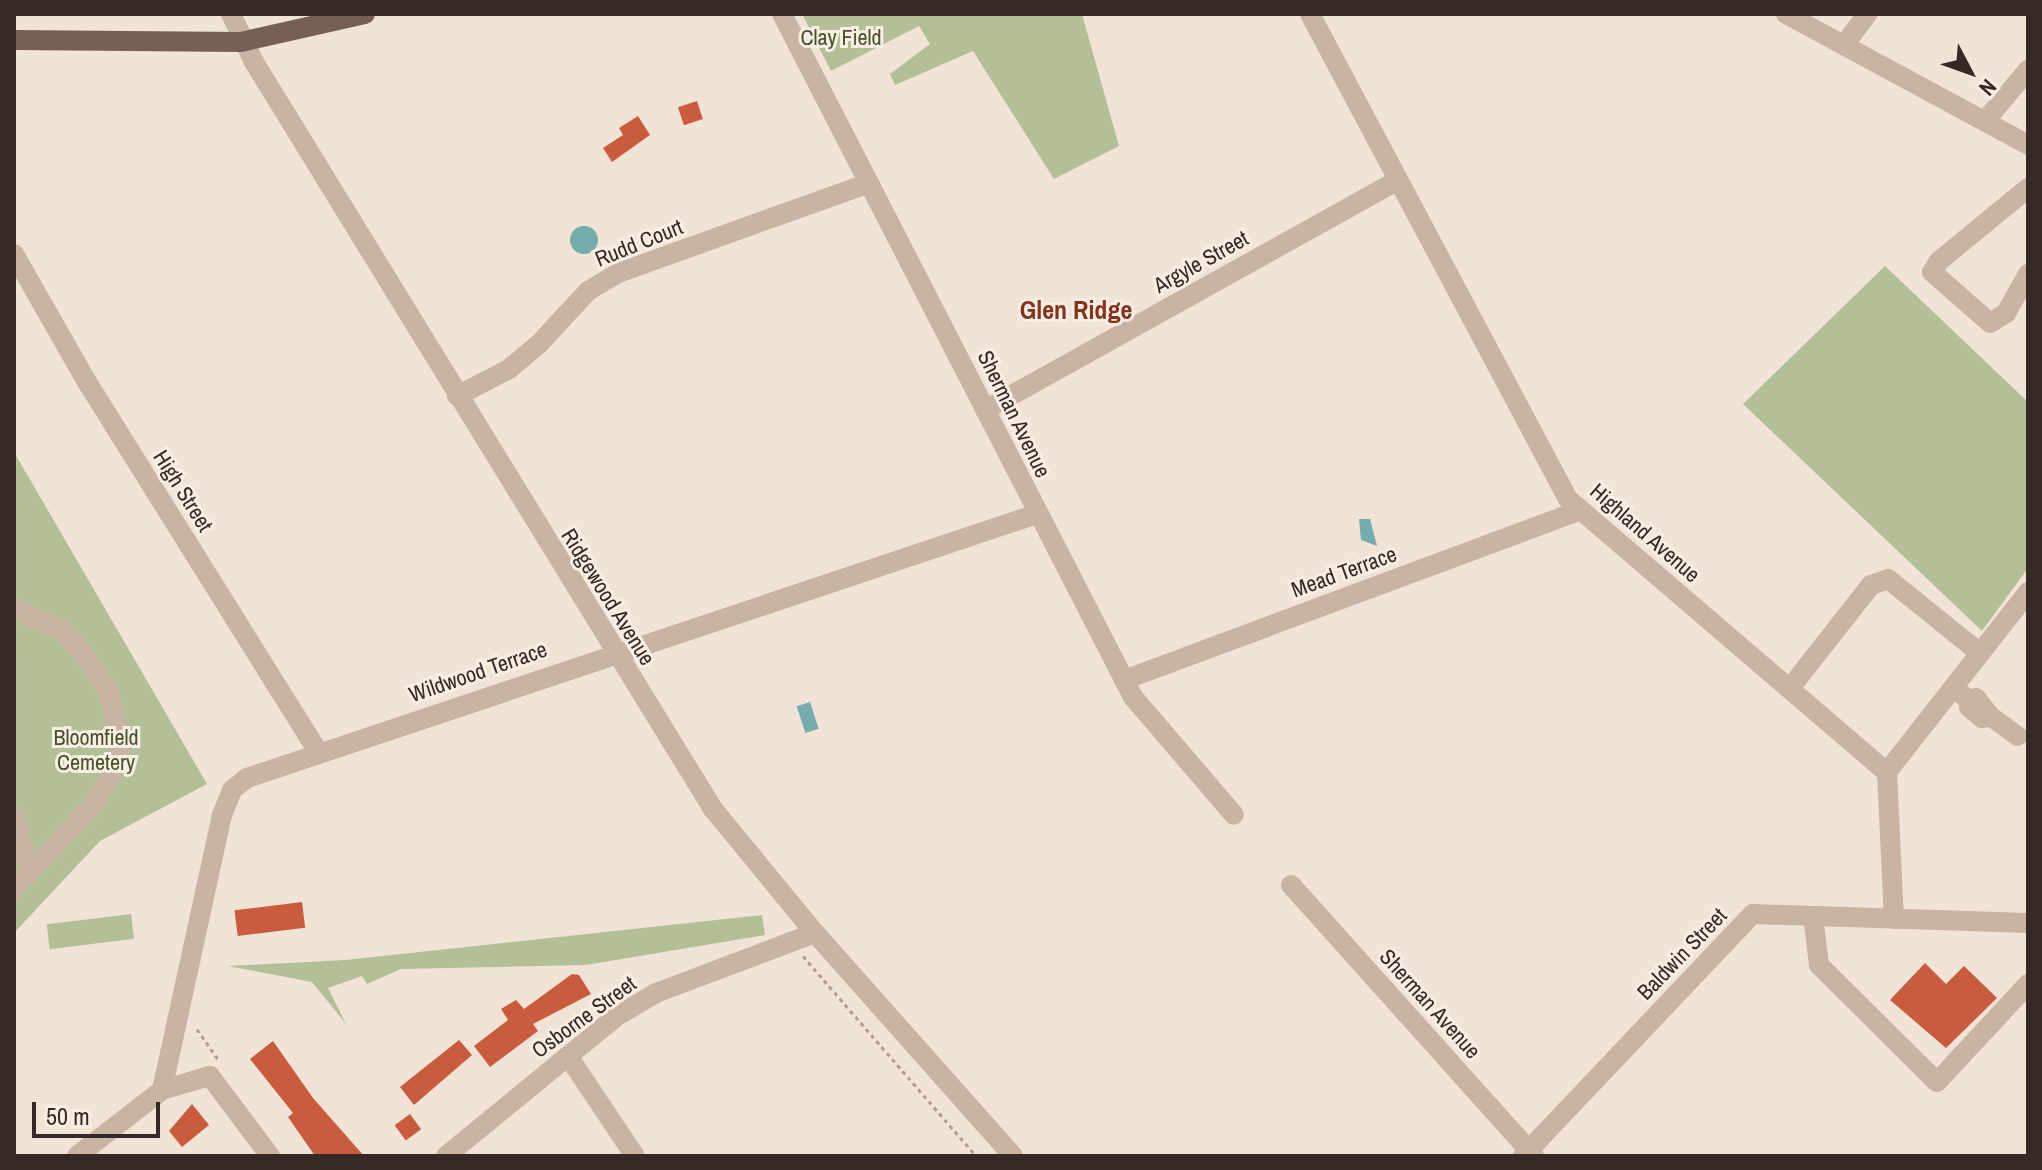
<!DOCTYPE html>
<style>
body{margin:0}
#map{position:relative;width:2042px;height:1170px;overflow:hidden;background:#f1e4d7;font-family:"Archivo Narrow",sans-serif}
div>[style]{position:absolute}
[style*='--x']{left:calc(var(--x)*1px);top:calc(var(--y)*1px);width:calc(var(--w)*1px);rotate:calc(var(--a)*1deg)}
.green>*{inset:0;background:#b3c097;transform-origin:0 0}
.water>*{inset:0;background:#75adae;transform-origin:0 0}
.round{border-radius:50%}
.building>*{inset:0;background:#c85c3d;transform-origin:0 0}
.path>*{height:3px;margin-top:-1.5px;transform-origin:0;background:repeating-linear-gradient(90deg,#b59d8d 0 4px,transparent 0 8px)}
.minor>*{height:20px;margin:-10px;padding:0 10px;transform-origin:10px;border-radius:10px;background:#c9b4a3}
.major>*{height:20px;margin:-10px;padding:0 10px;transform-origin:10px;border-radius:10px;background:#766056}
span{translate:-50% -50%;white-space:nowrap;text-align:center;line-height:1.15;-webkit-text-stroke:6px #f9eee3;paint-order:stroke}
.park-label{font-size:22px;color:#445229}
.street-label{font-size:22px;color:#342925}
.quarter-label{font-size:26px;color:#84331d;font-weight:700}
.frame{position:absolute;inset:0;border:16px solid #342925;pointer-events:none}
.north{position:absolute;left:1930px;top:32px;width:80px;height:80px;-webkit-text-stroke:6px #f9eee3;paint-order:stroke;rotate:131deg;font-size:22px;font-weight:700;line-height:32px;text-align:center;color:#342925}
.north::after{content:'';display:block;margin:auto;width:28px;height:36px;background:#342925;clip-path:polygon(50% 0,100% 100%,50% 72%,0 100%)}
.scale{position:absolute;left:32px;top:1102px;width:128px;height:36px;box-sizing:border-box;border:4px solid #342925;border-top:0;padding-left:10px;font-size:24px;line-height:28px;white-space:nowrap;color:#342925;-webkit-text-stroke:6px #f9eee3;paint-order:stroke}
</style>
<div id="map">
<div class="green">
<div style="clip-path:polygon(802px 14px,1082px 14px,1119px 146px,1054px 179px,973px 51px,895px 85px,890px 74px,930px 44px,919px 26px,831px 71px)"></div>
<div style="clip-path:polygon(1885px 266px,2028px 402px,2028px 568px,1982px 631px,1743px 404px)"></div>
<div style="clip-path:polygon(14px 452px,207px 784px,100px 841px,14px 933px)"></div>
<div style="left:131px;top:914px;width:25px;height:85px;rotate:83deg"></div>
<div style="clip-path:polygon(762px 915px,765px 935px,586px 965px,401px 969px,367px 984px,362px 976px,328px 988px,346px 1024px,312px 982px,228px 966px,345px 960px)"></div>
</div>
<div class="water">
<div class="round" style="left:570px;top:226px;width:28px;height:28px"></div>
<div style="clip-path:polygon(1359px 519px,1370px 519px,1377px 546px,1361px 540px)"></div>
<div style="left:810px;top:702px;width:28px;height:14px;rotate:72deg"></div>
</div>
<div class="building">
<div style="left:697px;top:101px;width:19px;height:20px;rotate:72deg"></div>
<div style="clip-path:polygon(638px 116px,650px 135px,612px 162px,603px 148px,623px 135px,619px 128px)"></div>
<div style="left:302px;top:902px;width:26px;height:68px;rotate:83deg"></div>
<div style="clip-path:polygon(1925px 963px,1946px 984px,1964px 966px,1997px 998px,1946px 1048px,1890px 1000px)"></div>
<div style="clip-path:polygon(572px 974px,579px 975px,591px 994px,533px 1024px,538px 1031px,490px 1067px,474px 1046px,508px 1020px,501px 1009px,516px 1000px,524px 1009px)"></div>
<div style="clip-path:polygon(459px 1040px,472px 1055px,414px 1105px,400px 1087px)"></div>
<div style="clip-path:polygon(273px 1041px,313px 1098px,364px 1156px,315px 1156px,288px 1117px,293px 1113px,250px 1059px)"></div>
<div style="clip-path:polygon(192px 1104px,209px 1125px,182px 1147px,169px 1131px)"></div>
<div style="left:410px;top:1114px;width:19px;height:19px;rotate:54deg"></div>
</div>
<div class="path">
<div style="--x:803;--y:956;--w:264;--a:49.1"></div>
<div style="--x:197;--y:1029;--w:37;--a:55"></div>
</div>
<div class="minor">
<div style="--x:231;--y:14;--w:53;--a:64.4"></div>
<div style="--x:254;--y:62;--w:877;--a:58.43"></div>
<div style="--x:713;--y:809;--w:161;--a:50.6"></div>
<div style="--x:815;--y:933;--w:298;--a:48.4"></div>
<div style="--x:782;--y:14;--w:768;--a:62.8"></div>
<div style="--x:1133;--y:697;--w:155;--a:49.4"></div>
<div style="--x:1310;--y:14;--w:549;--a:61.99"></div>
<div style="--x:1568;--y:499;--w:420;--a:40.6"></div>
<div style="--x:1887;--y:772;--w:147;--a:87.3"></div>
<div style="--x:1786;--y:14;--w:275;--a:28.4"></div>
<div style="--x:1844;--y:45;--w:39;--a:-53"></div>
<div style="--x:1985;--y:121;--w:67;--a:-49.9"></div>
<div style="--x:2028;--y:188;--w:115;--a:140.6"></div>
<div style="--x:1939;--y:261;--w:13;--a:122"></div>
<div style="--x:1932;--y:272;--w:77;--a:41.3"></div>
<div style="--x:1990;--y:323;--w:19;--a:-32"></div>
<div style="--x:2006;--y:313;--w:45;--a:-60.6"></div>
<div style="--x:14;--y:254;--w:147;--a:60.3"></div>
<div style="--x:87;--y:382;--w:435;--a:58"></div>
<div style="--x:457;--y:396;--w:59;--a:-27.4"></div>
<div style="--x:509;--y:369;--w:38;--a:-40"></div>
<div style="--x:538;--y:345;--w:74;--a:-47.2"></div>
<div style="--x:588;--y:291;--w:35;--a:-31"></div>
<div style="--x:618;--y:273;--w:267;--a:-19.7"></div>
<div style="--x:985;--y:410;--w:473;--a:-29.1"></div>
<div style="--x:14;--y:609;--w:54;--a:24.2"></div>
<div style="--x:63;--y:631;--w:23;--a:47"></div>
<div style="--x:79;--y:648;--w:51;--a:55.4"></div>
<div style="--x:108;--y:690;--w:55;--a:76.2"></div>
<div style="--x:121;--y:743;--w:22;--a:100"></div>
<div style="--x:117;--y:765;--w:45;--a:120.5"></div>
<div style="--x:94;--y:804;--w:117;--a:133.3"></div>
<div style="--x:1124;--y:680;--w:487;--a:-20.4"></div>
<div style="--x:1790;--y:688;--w:131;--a:-51.8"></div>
<div style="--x:1871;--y:585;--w:18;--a:-19"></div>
<div style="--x:1888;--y:579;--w:118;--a:38.8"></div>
<div style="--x:1953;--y:688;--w:20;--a:37"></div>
<div style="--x:1969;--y:700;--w:7;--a:-16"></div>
<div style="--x:1976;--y:698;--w:23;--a:52"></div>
<div style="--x:1990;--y:716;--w:8;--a:166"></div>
<div style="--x:1982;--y:718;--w:17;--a:-140"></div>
<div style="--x:1969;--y:707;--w:7;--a:-90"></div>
<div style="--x:1990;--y:716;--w:34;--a:36"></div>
<div style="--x:1887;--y:772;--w:229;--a:-51.9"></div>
<div style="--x:14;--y:816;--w:57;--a:73.8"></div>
<div style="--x:1291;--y:885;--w:364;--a:48.1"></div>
<div style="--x:1813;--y:916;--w:49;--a:83"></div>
<div style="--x:1819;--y:965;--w:166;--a:44.8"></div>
<div style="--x:1937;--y:1082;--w:134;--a:-47.1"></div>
<div style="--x:568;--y:1056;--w:120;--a:56.2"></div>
<div style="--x:162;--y:1090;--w:281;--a:-77.7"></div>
<div style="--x:222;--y:815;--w:27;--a:-68"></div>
<div style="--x:232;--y:790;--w:19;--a:-39"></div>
<div style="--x:247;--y:778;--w:833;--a:-18.48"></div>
<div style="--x:77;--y:1156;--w:108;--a:-37.8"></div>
<div style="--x:162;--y:1090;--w:50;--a:-16.3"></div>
<div style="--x:210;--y:1076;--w:100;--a:53.1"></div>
<div style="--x:446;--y:1156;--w:221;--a:-39.3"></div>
<div style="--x:617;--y:1016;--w:45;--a:-30.5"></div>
<div style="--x:656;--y:993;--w:170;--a:-20.7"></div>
<div style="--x:1523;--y:1156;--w:334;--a:-46.5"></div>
<div style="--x:1753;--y:914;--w:275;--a:1.9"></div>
</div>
<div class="major">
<div style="--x:14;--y:40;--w:227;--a:0.5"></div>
<div style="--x:241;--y:42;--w:127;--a:-12.7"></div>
</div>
<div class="park-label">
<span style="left:841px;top:38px">Clay Field</span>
<span style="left:96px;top:750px">Bloomfield<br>Cemetery</span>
</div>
<div class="street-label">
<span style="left:639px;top:243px;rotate:-22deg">Rudd Court</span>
<span style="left:1201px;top:262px;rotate:-29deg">Argyle Street</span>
<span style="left:1014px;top:414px;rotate:64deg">Sherman Avenue</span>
<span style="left:183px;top:491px;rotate:58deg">High Street</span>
<span style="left:1645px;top:533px;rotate:41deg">Highland Avenue</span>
<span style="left:1344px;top:572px;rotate:-20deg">Mead Terrace</span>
<span style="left:608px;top:597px;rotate:58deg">Ridgewood Avenue</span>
<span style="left:478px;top:672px;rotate:-19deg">Wildwood Terrace</span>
<span style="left:1682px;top:954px;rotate:-46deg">Baldwin Street</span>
<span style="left:1430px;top:1004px;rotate:48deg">Sherman Avenue</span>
<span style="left:584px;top:1017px;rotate:-36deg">Osborne Street</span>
</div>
<div class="quarter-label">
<span style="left:1076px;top:310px">Glen Ridge</span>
</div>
<div class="frame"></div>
<div class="north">N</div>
<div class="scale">50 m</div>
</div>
